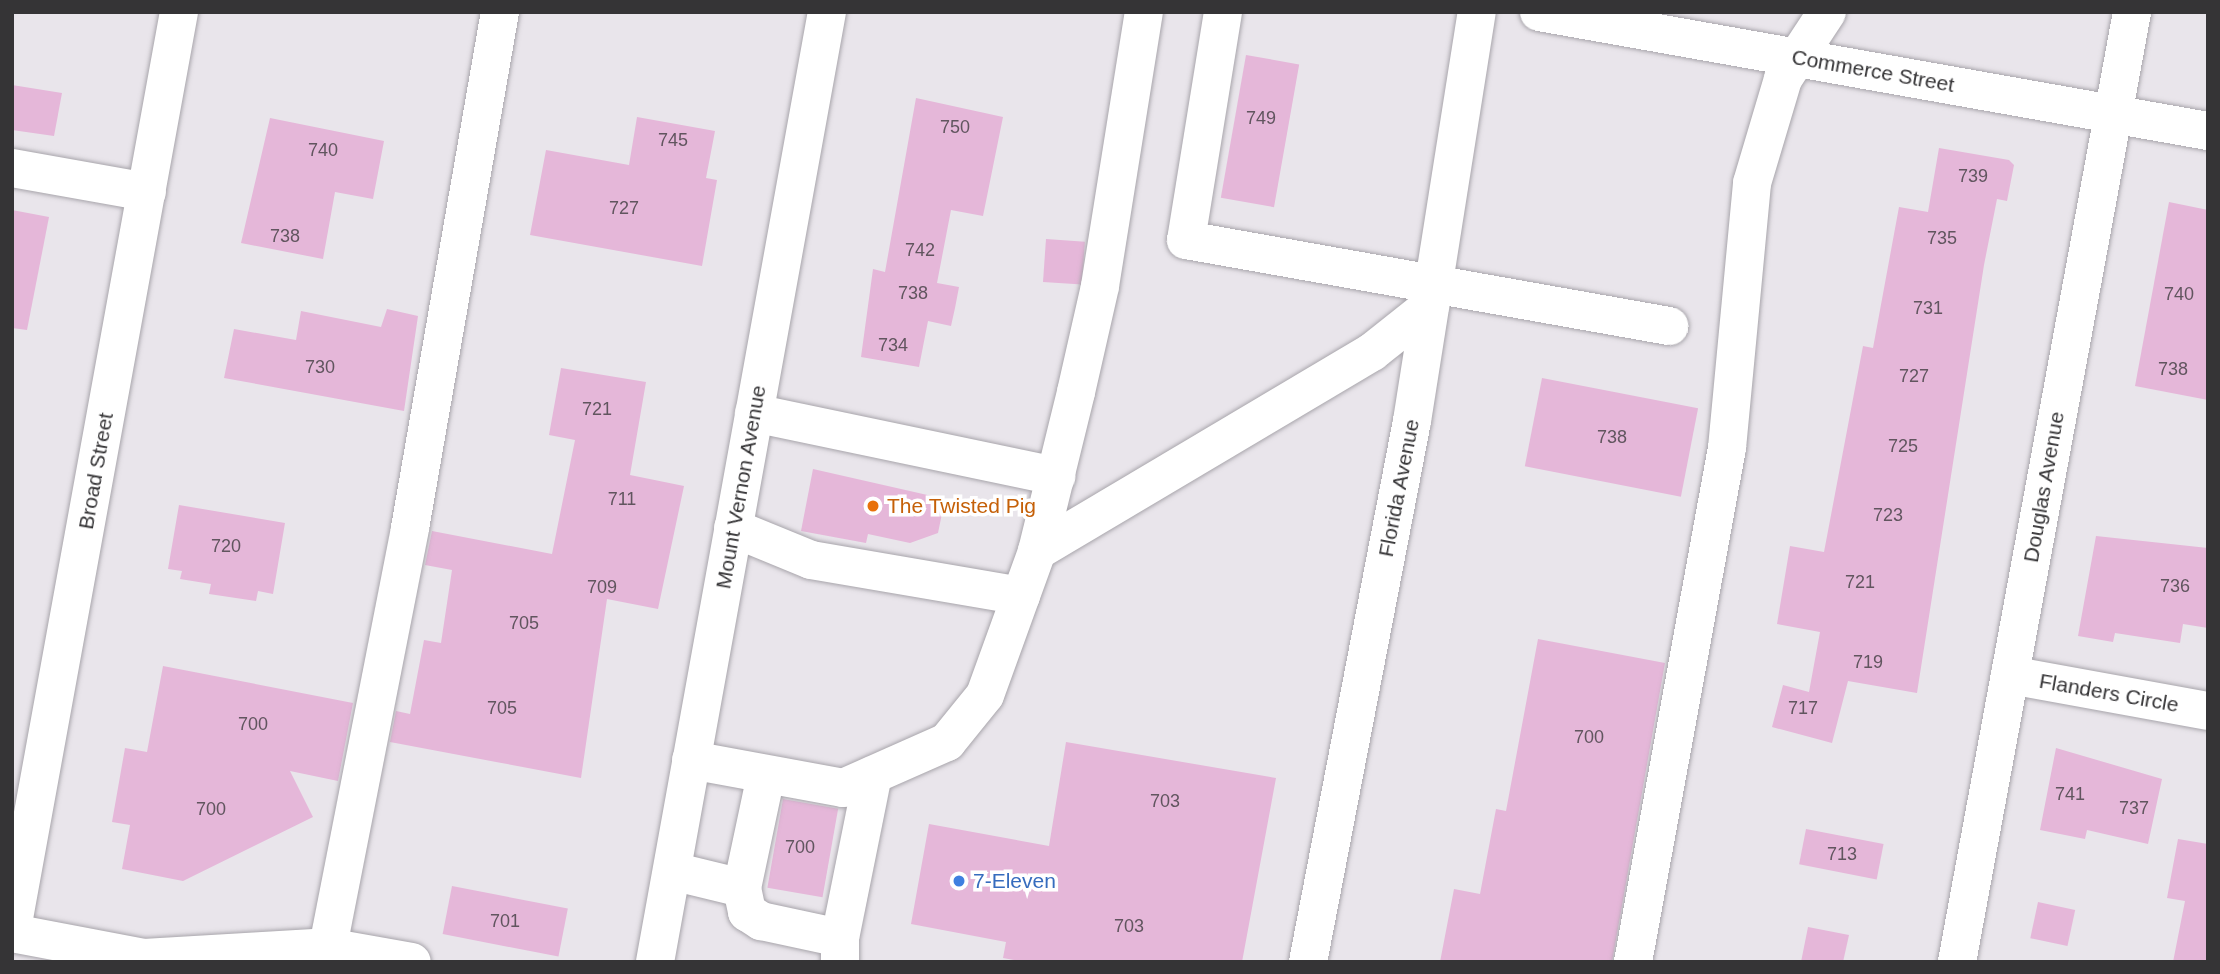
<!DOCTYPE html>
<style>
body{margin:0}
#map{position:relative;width:2220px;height:974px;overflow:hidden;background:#e9e5eb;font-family:Arial,sans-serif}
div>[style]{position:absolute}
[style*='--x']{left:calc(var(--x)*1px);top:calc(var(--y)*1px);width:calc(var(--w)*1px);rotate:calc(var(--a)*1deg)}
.building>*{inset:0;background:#e5b7d9;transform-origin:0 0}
.roads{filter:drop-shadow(0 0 2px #a8a5ab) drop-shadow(0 0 2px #a8a5ab)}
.minor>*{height:38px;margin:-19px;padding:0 19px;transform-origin:19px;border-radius:19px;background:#fff}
.dots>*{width:19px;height:19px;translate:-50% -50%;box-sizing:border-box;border:4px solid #fff;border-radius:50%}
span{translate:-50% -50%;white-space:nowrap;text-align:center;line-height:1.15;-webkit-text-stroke:7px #fff;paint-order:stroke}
.number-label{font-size:18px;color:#61555f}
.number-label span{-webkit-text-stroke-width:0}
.street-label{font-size:21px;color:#353436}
.food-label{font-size:21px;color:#c56008}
.left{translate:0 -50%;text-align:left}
.shop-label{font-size:21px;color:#366cbe}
.frame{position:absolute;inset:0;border:14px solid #353436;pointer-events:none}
</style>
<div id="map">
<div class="building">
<div style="left:1246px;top:55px;width:54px;height:145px;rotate:10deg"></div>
<div style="clip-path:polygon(12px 85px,62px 93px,54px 136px,12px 130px)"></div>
<div style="clip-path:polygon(916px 98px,1003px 117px,983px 216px,951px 210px,937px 283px,959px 287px,955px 308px,951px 326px,928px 321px,919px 367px,861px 357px,873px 269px,885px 272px)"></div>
<div style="clip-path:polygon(637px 117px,715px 131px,706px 178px,717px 180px,702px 266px,530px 235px,546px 150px,629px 165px)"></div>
<div style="clip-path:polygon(270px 118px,384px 141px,373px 199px,335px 192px,323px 259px,241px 243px)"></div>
<div style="clip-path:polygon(1939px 148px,2009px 160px,2014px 165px,2007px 201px,1997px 199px,1984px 265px,1917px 693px,1848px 681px,1832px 743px,1772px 727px,1783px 685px,1809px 692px,1820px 632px,1777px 624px,1790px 546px,1824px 552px,1863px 346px,1873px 348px,1899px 207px,1928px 212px)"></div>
<div style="clip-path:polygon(2169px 202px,2208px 210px,2208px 400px,2135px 386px)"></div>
<div style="clip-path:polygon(12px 210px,49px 217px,27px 330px,12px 328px)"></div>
<div style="left:1046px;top:239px;width:39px;height:43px;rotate:4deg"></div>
<div style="clip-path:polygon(387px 309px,418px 316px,404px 411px,224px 378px,234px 329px,296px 340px,301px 311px,381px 327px)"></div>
<div style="clip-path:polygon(561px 368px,646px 382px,630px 475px,684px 486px,658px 609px,607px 599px,581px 778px,390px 742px,396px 711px,410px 714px,424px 640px,441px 643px,452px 570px,425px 565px,432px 531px,552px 554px,575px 440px,549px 435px)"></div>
<div style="left:1542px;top:378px;width:159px;height:90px;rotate:11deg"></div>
<div style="clip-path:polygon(813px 469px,945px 499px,938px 533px,910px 543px,868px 534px,866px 543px,801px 531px)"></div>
<div style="clip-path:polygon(179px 505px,285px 523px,273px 594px,258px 591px,256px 601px,209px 594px,211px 584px,180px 579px,182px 571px,168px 569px)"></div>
<div style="clip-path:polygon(2096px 536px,2208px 548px,2208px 628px,2183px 624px,2180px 643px,2115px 633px,2113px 642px,2078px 636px)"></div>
<div style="clip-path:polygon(1538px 639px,1665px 663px,1612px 962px,1440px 962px,1454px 889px,1480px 894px,1496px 809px,1506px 811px)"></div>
<div style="clip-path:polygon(163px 666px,353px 703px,338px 781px,290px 771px,313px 817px,183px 881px,122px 869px,130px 825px,112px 822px,125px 748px,147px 752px)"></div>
<div style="clip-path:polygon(1066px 742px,1276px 778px,1242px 962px,1025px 962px,1003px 958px,1006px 942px,911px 924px,929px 824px,1049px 846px)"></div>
<div style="clip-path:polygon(2056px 748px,2162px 779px,2148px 844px,2087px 830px,2085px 839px,2040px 830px)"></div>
<div style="left:783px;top:799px;width:56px;height:90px;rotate:10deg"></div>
<div style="left:1806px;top:829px;width:79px;height:36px;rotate:11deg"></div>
<div style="clip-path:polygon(2178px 839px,2208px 844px,2208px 962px,2173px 962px,2185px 901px,2167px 898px)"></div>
<div style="left:452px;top:886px;width:118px;height:49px;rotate:11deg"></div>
<div style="left:2038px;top:902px;width:38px;height:37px;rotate:12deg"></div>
<div style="clip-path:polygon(1808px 927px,1849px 935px,1843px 962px,1801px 962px)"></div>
</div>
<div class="roads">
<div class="minor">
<div style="--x:1223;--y:12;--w:231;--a:99.2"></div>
<div style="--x:1186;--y:240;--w:491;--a:10.1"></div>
<div style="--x:1539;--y:12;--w:680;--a:10.09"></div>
<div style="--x:12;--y:168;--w:137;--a:10.1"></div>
<div style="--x:754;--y:413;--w:309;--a:11.8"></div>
<div style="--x:733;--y:528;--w:84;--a:22.3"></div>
<div style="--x:811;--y:560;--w:213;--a:9.7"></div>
<div style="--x:1037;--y:551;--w:390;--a:-30.7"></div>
<div style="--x:1372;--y:352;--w:74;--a:-38.4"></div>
<div style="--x:2010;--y:675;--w:201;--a:10.3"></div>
<div style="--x:691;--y:760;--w:155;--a:10.4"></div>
<div style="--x:843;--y:788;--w:114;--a:-23.9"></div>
<div style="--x:947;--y:742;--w:60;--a:-51"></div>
<div style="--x:985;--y:695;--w:153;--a:-70.1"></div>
<div style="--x:1037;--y:551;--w:164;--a:-76.2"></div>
<div style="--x:1076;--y:392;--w:109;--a:-77.2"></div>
<div style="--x:1100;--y:286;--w:278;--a:-80.9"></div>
<div style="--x:672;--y:871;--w:72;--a:13.7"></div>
<div style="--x:742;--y:888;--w:116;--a:-78"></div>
<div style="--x:742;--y:888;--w:25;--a:78"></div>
<div style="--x:747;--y:912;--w:17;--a:33"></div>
<div style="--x:761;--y:921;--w:81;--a:12.1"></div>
<div style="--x:12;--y:929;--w:932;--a:-79.68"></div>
<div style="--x:12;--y:933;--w:134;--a:10.7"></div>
<div style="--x:144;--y:958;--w:183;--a:-3.4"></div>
<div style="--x:327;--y:947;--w:86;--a:10"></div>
<div style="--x:325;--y:962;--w:442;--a:-78.9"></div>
<div style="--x:410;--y:528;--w:524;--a:-80.11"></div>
<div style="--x:655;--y:962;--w:965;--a:-79.74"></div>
<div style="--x:840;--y:962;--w:24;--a:-90"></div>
<div style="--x:840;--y:938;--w:166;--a:-78.6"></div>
<div style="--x:1308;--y:962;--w:551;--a:-79.12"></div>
<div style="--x:1412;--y:421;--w:414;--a:-81"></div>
<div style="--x:1633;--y:962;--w:523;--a:-79.64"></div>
<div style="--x:1727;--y:448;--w:266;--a:-84.6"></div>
<div style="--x:1752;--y:183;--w:109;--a:-73.4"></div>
<div style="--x:1783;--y:79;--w:80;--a:-56.7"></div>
<div style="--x:1957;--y:962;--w:966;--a:-79.56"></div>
</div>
</div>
<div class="dots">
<div style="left:873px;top:506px;background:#e8710a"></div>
<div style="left:959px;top:881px;background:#3f7fe0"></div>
</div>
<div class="number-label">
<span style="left:1261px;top:118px">749</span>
<span style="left:955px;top:127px">750</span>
<span style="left:673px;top:140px">745</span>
<span style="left:323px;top:150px">740</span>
<span style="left:1973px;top:176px">739</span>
<span style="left:624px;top:208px">727</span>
<span style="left:285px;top:236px">738</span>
<span style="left:1942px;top:238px">735</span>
<span style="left:920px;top:250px">742</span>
<span style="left:913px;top:293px">738</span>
<span style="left:2179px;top:294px">740</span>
<span style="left:1928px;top:308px">731</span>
<span style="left:893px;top:345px">734</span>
<span style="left:320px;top:367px">730</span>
<span style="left:2173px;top:369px">738</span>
<span style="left:1914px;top:376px">727</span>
<span style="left:597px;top:409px">721</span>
<span style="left:1612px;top:437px">738</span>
<span style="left:1903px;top:446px">725</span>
<span style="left:622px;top:499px">711</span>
<span style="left:1888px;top:515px">723</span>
<span style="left:226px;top:546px">720</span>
<span style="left:1860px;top:582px">721</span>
<span style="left:2175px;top:586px">736</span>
<span style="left:602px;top:587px">709</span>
<span style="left:524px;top:623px">705</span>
<span style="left:1868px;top:662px">719</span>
<span style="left:502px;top:708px">705</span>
<span style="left:1803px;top:708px">717</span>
<span style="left:253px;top:724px">700</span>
<span style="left:1589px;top:737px">700</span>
<span style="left:2070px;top:794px">741</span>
<span style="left:1165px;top:801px">703</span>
<span style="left:2134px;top:808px">737</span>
<span style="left:211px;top:809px">700</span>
<span style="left:800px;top:847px">700</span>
<span style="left:1842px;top:854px">713</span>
<span style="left:505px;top:921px">701</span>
<span style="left:1129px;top:926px">703</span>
</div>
<div class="street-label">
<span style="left:1873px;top:71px;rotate:10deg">Commerce Street</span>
<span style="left:96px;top:471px;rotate:-80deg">Broad Street</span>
<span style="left:741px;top:487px;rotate:-80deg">Mount Vernon Avenue</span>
<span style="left:2044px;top:487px;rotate:-80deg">Douglas Avenue</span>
<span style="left:1399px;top:488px;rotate:-79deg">Florida Avenue</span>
<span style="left:2109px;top:693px;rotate:10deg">Flanders Circle</span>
</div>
<div class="food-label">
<span class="left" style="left:887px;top:506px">The Twisted Pig</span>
</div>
<div class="shop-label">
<span class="left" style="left:973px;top:881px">7-Eleven</span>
</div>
<div class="frame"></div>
</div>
